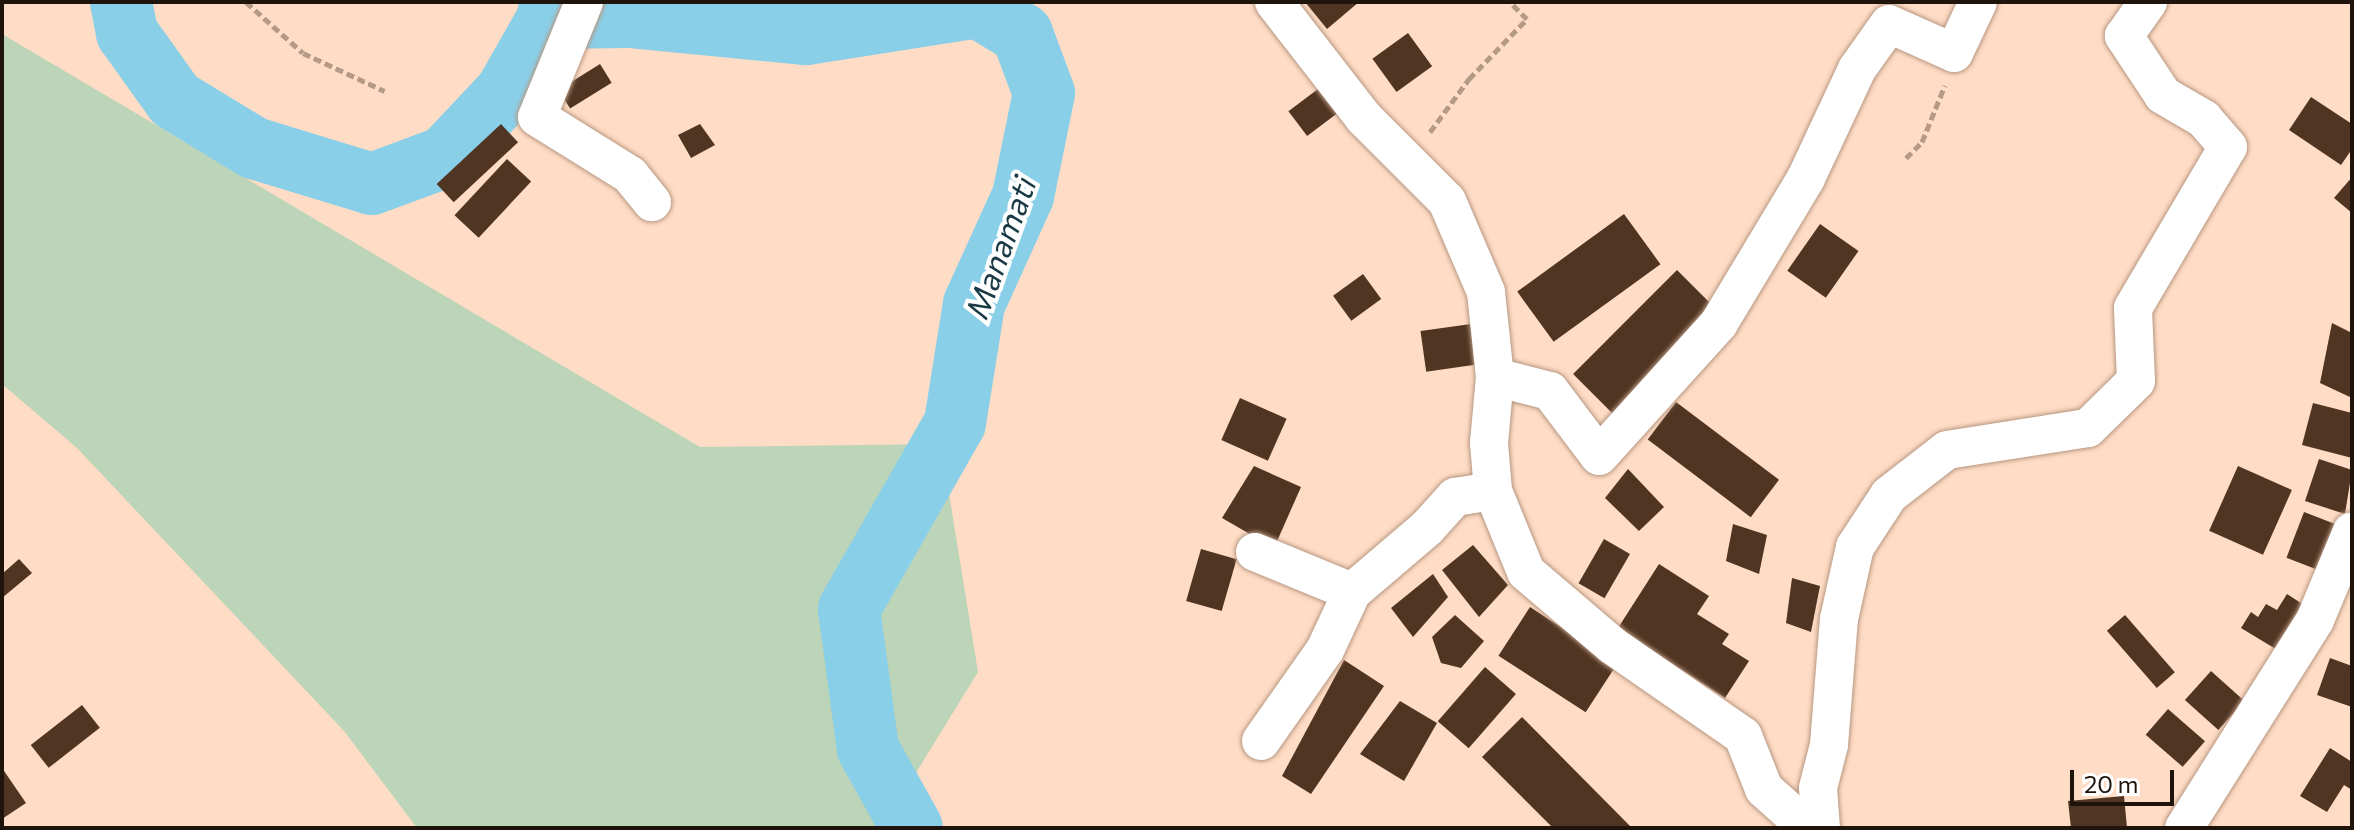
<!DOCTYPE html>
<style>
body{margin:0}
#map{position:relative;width:2354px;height:830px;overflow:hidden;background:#ffdcc5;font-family:Commissioner,sans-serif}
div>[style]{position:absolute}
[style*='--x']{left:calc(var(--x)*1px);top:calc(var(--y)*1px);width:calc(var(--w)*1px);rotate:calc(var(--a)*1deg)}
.green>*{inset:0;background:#bcd4b7}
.river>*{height:62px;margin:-31px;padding:0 31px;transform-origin:31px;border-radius:31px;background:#8acfe8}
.building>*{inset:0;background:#503522;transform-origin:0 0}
.path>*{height:5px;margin-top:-2.5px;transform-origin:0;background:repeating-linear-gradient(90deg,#b59a88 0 8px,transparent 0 12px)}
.roads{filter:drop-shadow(0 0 2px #b79781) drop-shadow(0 0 2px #b79781)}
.minor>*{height:38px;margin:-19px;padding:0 19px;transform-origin:19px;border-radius:19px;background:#fff}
span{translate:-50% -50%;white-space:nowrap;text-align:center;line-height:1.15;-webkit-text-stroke:8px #fff;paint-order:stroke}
.water-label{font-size:32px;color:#193a45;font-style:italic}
.frame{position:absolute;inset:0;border:4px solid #1f140c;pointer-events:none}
.scale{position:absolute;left:2070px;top:770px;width:104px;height:36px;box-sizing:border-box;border:4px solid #1f140c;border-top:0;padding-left:10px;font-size:24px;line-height:28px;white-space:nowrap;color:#1f140c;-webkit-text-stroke:6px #fff;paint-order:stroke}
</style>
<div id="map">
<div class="green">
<div style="clip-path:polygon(2px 34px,700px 447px,941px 444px,978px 672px,882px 828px,417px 828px,344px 731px,77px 448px,2px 384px)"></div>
</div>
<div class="river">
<div style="--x:121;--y:2;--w:32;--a:79"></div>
<div style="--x:127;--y:33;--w:82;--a:54.4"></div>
<div style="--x:175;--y:100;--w:92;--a:31.3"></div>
<div style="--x:254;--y:148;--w:123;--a:17"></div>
<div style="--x:372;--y:184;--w:78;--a:-20.3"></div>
<div style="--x:445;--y:157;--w:89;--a:-46.8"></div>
<div style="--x:506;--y:92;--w:85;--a:-60.4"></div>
<div style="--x:550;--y:2;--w:16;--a:97"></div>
<div style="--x:548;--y:18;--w:81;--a:-0.7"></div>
<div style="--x:629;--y:17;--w:178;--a:5.5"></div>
<div style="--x:806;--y:34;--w:174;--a:-8.9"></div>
<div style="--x:978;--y:7;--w:52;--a:31.5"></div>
<div style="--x:1022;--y:34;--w:63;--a:69.6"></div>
<div style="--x:1044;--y:93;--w:105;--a:101.5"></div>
<div style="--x:1023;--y:196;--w:119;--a:114.4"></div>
<div style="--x:974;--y:304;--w:121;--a:99.1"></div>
<div style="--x:955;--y:423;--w:214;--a:119.7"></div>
<div style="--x:849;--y:609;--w:141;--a:82.3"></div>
<div style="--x:868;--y:749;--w:90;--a:60.9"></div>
</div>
<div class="building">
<div style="clip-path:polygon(1305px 2px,1359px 2px,1327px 29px)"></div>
<div style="left:1408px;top:33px;width:41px;height:44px;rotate:54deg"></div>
<div style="left:600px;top:64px;width:22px;height:49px;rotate:58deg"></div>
<div style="left:1318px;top:89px;width:31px;height:37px;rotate:53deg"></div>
<div style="clip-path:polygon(2311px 97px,2352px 124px,2352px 149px,2341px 165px,2289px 130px)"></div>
<div style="left:501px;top:124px;width:25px;height:88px;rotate:47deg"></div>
<div style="clip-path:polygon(700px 124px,715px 145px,691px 158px,678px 135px)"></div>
<div style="left:507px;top:159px;width:33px;height:77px;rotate:43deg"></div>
<div style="clip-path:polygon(2352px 177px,2352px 213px,2334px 198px)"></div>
<div style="left:1624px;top:214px;width:62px;height:132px;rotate:54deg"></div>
<div style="left:1820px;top:224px;width:47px;height:57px;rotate:35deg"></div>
<div style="left:1677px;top:270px;width:58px;height:147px;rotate:45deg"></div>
<div style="left:1363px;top:274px;width:31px;height:37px;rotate:54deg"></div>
<div style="clip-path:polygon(2332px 323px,2352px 333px,2352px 398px,2320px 383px)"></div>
<div style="left:1471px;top:324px;width:41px;height:51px;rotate:82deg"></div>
<div style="left:1240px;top:398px;width:51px;height:46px;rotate:24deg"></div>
<div style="left:1676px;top:402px;width:129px;height:47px;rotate:37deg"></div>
<div style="clip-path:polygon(2313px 403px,2352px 413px,2352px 458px,2302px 445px)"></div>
<div style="clip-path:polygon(2319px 459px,2352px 470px,2345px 514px,2305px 501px)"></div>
<div style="clip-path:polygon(1254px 466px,1301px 487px,1274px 548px,1222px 518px)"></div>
<div style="left:2238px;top:466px;width:59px;height:71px;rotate:24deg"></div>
<div style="clip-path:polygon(1628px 469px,1664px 507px,1639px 531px,1605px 498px)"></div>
<div style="left:2304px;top:512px;width:43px;height:49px;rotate:21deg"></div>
<div style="clip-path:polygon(1733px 524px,1767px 535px,1759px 574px,1726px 561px)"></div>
<div style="left:1604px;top:539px;width:30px;height:51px;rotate:30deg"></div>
<div style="clip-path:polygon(1473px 545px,1508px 585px,1479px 617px,1442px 570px)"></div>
<div style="left:1201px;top:549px;width:37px;height:54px;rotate:16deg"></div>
<div style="clip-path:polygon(19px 559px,32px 573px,2px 598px,2px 574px)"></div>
<div style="clip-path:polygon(1659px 564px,1709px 596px,1697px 614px,1729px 634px,1722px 644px,1749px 661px,1725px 698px,1618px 628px)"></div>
<div style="clip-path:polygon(1433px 574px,1448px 597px,1413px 637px,1391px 608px)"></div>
<div style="clip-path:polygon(1792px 578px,1820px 586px,1811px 632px,1786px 623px)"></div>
<div style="clip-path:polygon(2287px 594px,2307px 607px,2279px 651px,2241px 628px,2251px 612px,2258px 617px,2266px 604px,2277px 610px)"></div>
<div style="left:1530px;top:607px;width:104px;height:58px;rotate:33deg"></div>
<div style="clip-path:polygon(1455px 615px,1484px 641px,1461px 668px,1441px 663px,1432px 637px)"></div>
<div style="left:2125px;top:615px;width:76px;height:24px;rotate:49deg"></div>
<div style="clip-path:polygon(2330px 658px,2352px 666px,2352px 707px,2317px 695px)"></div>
<div style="clip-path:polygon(1344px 660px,1384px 686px,1311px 794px,1282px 776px)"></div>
<div style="left:1485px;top:667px;width:41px;height:72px;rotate:41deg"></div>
<div style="left:2211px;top:671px;width:45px;height:39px;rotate:42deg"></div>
<div style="clip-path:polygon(1400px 701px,1437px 723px,1404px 781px,1360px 754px)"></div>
<div style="left:82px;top:705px;width:29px;height:65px;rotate:52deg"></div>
<div style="left:2168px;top:709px;width:49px;height:34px;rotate:41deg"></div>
<div style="clip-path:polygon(1522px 717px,1632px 828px,1553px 828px,1482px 757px)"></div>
<div style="clip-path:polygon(2330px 748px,2352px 762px,2352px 790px,2344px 785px,2327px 812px,2300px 796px)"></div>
<div style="clip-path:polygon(2px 768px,26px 803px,2px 819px)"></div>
<div style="clip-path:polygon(2124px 796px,2127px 828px,2071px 828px,2068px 801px)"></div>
</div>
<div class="path">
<div style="--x:246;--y:2;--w:76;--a:41.8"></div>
<div style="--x:303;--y:53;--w:90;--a:24.9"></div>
<div style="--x:1430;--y:132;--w:66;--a:-53.7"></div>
<div style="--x:1469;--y:79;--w:83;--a:-46"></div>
<div style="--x:1527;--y:19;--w:24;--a:-135"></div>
<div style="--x:1906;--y:158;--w:23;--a:-45"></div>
<div style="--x:1922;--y:142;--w:61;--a:-68"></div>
</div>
<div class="roads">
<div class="minor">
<div style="--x:584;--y:2;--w:124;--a:112.2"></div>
<div style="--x:537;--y:117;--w:110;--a:31.9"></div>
<div style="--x:630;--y:175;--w:35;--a:51"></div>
<div style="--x:1274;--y:2;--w:147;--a:52.2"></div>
<div style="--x:1364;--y:118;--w:117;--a:45"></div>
<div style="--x:1447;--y:201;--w:99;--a:66.8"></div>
<div style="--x:1486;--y:292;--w:85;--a:84"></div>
<div style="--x:1495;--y:377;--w:66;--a:95.2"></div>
<div style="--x:1489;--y:443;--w:48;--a:85.2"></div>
<div style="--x:1493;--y:491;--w:87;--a:67.8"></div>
<div style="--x:1526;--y:572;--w:114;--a:40.4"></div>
<div style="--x:1613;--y:646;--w:158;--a:34.7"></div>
<div style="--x:1743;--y:736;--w:57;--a:68.4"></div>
<div style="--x:1764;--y:789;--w:59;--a:41.6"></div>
<div style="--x:1495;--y:377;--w:57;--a:14.3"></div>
<div style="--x:1550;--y:391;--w:81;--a:53"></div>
<div style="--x:1599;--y:456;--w:179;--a:-47.9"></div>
<div style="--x:1719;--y:323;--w:169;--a:-59"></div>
<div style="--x:1806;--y:178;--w:120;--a:-64.9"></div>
<div style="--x:1857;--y:69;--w:55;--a:-54.6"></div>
<div style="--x:1889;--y:24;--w:71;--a:24"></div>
<div style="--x:1954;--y:53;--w:56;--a:-64.8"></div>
<div style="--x:1255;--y:552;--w:105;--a:22.4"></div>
<div style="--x:1352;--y:592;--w:99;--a:-40.5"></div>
<div style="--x:1427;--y:528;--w:42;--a:-47.9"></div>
<div style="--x:1455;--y:497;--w:38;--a:-9"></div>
<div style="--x:1261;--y:741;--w:111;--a:-54.9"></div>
<div style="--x:1325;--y:650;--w:64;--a:-65"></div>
<div style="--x:1821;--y:828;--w:40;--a:-94.3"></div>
<div style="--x:1818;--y:788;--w:44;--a:-75.7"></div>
<div style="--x:1829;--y:745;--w:126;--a:-85.5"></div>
<div style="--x:1839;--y:619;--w:74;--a:-77.5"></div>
<div style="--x:1855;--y:547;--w:62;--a:-56.8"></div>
<div style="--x:1889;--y:495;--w:73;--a:-37.8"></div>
<div style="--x:1947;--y:450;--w:143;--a:-8.9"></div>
<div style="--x:2088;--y:428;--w:67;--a:-44.4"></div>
<div style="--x:2136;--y:381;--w:73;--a:-92.4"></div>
<div style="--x:2133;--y:308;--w:187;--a:-59.5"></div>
<div style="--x:2228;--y:147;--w:37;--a:-131"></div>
<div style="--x:2204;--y:119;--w:48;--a:-149.7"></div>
<div style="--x:2163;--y:95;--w:71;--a:-123.5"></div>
<div style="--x:2124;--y:36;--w:42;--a:-54.8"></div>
<div style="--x:2184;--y:828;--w:246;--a:-57.8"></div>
<div style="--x:2315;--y:620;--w:96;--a:-67.4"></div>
</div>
</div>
<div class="water-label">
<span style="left:1000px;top:247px;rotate:-70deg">Manamati</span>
</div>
<div class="frame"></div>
<div class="scale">20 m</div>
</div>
